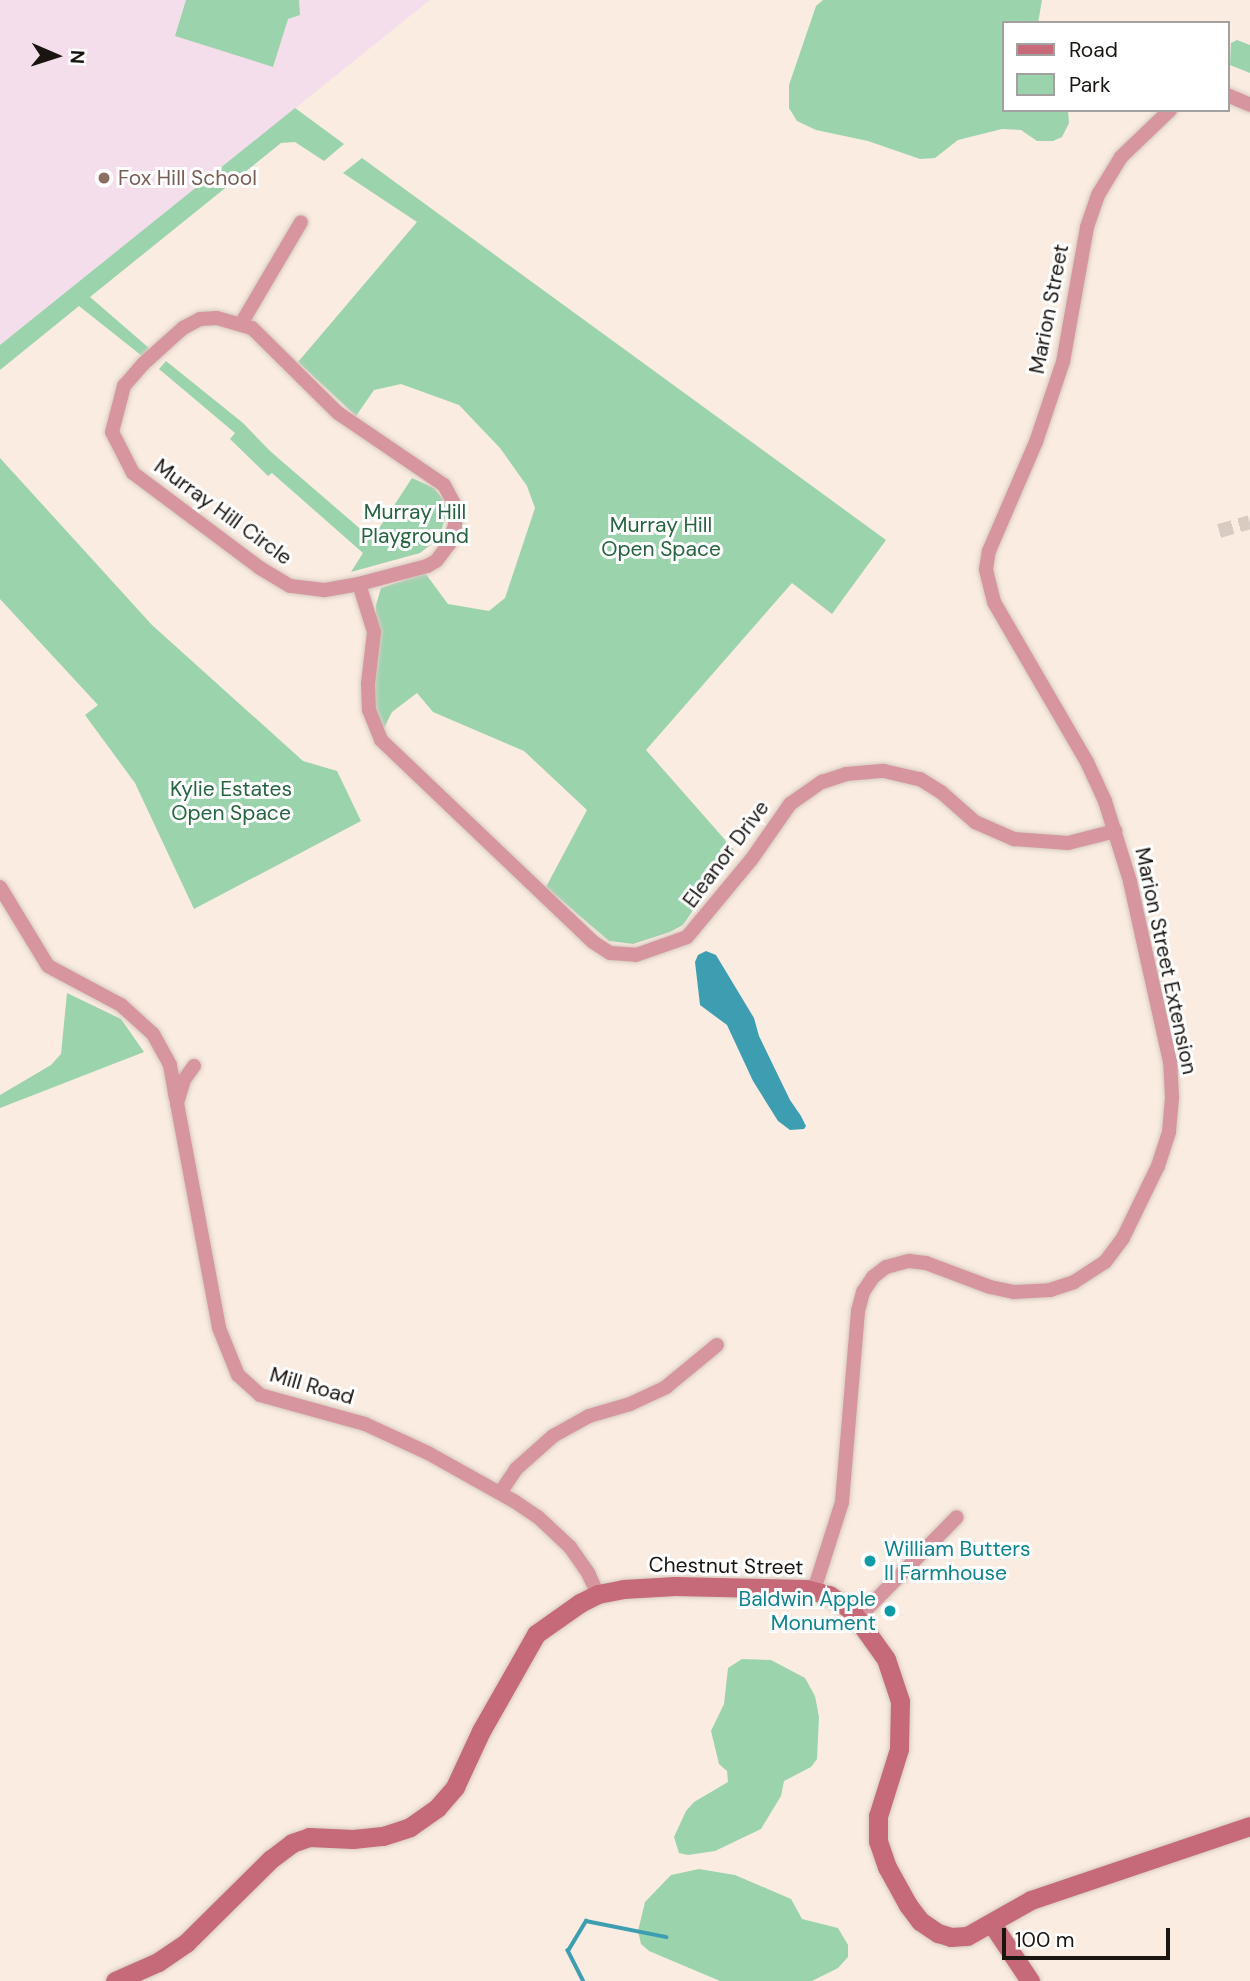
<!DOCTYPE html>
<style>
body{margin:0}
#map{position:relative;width:1250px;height:1981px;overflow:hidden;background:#faece1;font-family:"DM Sans",sans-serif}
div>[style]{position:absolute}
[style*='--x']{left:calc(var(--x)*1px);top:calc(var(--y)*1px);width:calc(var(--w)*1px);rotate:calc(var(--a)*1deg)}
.education>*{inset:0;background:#f4deeb}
.green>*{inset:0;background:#9bd3ad}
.water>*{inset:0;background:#3e9eb1}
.stream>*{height:3.5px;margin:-1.75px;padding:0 1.75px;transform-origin:1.75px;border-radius:1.75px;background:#3e9eb1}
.street-tunnel>*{height:14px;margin-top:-7px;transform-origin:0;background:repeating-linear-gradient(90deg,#d8ccc2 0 14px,transparent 0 21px)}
.roads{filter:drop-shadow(0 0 2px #d6cac0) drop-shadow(0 0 2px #d6cac0)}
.street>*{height:14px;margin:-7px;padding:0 7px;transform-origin:7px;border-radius:7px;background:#d7969f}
.secondary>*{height:19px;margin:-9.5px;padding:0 9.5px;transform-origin:9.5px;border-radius:9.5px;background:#c66978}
.dots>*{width:19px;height:19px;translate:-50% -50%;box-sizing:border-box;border:4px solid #fff;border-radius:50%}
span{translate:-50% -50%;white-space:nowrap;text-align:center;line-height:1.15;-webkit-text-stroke:6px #fff;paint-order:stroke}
.education-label{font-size:21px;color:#785e54}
.left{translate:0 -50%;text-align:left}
.street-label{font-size:21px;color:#1a1511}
.park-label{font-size:21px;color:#266440}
.culture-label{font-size:21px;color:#0d838f}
.right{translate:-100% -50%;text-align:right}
.legend{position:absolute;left:1002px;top:21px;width:228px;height:91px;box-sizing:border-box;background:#fff;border:2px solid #a3a1a0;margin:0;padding:9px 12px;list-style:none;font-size:21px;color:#1a1511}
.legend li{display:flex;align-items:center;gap:14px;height:35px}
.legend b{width:35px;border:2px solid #a3a1a0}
.north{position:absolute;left:21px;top:21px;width:70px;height:70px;-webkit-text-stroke:5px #fff;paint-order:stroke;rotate:93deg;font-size:19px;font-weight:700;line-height:28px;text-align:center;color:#1a1511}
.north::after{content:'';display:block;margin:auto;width:24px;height:32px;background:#1a1511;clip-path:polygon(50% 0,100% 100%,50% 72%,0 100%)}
.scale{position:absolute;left:1002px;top:1928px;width:168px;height:32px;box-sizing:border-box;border:4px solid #1a1511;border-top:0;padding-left:9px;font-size:21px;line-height:24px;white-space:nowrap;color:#1a1511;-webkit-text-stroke:5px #fff;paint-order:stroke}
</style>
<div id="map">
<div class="education">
<div style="clip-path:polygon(0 0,430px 0,0 345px)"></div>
</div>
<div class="green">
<div style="clip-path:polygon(186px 0,299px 0,300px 15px,288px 19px,273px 67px,175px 36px)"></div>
<div style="clip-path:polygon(823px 0,1042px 0,1038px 23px,1003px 23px,1003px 110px,1068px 110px,1069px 123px,1062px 137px,1053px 141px,1037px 141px,1021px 130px,1002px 129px,958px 140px,935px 158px,920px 159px,868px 141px,816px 130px,797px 121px,789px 108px,789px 85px,816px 6px)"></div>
<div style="clip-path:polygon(1237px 40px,1250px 45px,1250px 73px,1230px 65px,1231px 43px)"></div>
<div style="clip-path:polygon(295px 108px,344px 144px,324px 161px,295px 142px,281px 143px,90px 297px,149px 348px,142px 356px,79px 306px,0 370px,0 345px)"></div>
<div style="clip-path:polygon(362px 158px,886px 540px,832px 614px,792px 583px,646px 750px,734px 850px,683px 925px,670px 932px,633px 944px,609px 941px,546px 887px,587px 810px,524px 751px,433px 712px,417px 693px,392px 712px,384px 728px,379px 718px,374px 703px,376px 605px,381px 588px,425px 573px,448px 604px,489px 611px,505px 598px,535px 508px,527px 486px,500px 448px,459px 405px,401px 384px,374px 390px,356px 416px,298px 362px,417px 222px,343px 173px)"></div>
<div style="clip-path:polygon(166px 361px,243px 423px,270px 451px,372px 539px,412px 478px,434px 488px,443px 499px,447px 512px,439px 538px,420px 553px,351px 572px,363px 553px,272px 473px,268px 476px,230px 439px,235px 433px,159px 369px)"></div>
<div style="clip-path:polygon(0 458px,152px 625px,303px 761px,337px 771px,361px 821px,194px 909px,135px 783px,85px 715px,98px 705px,0 599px)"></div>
<div style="clip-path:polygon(67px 993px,121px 1019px,144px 1052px,0 1108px,0 1095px,51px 1065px,61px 1054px)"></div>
<div style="clip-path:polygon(742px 1659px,771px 1660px,805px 1678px,815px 1696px,819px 1717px,817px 1759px,811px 1767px,784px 1781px,781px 1796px,761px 1829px,715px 1851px,688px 1855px,679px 1853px,674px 1837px,686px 1811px,694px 1802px,728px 1782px,727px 1771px,719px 1764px,711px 1731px,724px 1704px,728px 1668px)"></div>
<div style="clip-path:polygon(699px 1869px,735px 1875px,791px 1899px,802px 1919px,838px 1928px,848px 1945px,848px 1957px,838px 1968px,812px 1981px,720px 1981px,649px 1951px,641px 1944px,638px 1931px,645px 1902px,671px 1875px)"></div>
</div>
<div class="water">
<div style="clip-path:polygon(706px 951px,716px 955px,754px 1018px,759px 1036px,790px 1100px,801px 1116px,806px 1126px,804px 1129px,790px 1130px,778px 1121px,753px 1081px,727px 1025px,700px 1005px,695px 962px,698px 955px)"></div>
</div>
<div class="stream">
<div style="--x:583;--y:1981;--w:34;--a:-117"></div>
<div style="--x:568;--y:1951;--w:35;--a:-59"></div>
<div style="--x:586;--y:1921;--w:82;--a:11.3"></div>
</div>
<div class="street-tunnel">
<div style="--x:1219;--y:531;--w:32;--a:-16"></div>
</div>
<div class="roads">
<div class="street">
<div style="--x:1227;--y:95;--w:25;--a:23"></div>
<div style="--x:217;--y:318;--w:36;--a:16"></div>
<div style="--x:252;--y:328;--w:121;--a:44.7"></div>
<div style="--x:338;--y:413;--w:128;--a:34.2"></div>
<div style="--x:444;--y:485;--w:21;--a:62"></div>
<div style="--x:454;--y:504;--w:21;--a:87"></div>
<div style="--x:455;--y:525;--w:20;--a:108"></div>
<div style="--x:449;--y:544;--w:21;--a:127"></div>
<div style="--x:436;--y:561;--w:10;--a:151"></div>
<div style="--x:427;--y:566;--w:70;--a:165.2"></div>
<div style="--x:359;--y:584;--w:36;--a:170"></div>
<div style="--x:324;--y:590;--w:34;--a:-173"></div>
<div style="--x:290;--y:586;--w:35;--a:-149"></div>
<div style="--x:260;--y:568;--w:159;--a:-143.2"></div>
<div style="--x:133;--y:473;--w:46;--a:-117.1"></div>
<div style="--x:112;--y:432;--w:48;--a:-75.4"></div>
<div style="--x:124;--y:386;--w:29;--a:-49"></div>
<div style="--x:143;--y:364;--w:54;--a:-42"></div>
<div style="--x:183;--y:328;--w:19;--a:-28"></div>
<div style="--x:200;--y:319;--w:17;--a:-3"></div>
<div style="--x:241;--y:324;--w:118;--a:-59.5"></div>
<div style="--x:359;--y:584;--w:50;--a:72.6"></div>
<div style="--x:374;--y:632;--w:52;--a:96.6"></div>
<div style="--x:368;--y:684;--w:26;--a:88"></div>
<div style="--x:369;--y:710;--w:32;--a:68"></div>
<div style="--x:381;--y:740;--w:293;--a:43.6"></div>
<div style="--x:593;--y:942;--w:20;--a:33"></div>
<div style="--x:610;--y:953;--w:26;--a:4"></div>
<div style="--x:636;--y:955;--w:54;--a:-19.4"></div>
<div style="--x:687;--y:937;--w:100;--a:-50.3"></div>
<div style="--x:751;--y:860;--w:68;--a:-55.1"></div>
<div style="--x:790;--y:804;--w:39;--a:-35"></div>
<div style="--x:822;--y:782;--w:25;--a:-18"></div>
<div style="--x:846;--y:774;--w:38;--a:-5"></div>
<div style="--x:884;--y:771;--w:37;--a:13"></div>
<div style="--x:920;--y:779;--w:25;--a:32"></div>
<div style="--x:941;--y:792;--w:45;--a:41.4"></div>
<div style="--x:975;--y:822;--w:43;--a:23.6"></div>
<div style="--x:1014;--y:839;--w:54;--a:4.2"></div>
<div style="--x:1068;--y:843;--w:49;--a:-14.3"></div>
<div style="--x:0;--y:887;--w:92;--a:58.7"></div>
<div style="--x:48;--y:966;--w:83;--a:28.1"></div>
<div style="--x:121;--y:1005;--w:43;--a:42.2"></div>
<div style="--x:153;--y:1034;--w:35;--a:61"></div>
<div style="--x:170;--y:1065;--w:34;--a:80"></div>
<div style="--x:194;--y:1066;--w:17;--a:126"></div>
<div style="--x:184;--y:1080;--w:24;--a:107"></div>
<div style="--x:177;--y:1103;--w:229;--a:79.4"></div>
<div style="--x:219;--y:1328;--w:51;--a:68"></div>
<div style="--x:238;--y:1375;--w:30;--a:42"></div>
<div style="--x:260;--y:1395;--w:109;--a:15.4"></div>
<div style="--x:365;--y:1424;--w:69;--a:24.7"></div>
<div style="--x:428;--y:1453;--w:98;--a:29.2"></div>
<div style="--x:514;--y:1501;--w:29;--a:34"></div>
<div style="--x:538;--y:1517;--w:44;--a:43.2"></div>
<div style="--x:570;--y:1547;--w:32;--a:55"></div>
<div style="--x:588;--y:1573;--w:23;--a:65"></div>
<div style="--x:500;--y:1493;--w:29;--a:-56"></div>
<div style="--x:516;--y:1469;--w:50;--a:-41.7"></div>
<div style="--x:553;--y:1436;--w:41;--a:-29.1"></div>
<div style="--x:589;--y:1416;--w:43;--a:-16.3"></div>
<div style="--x:630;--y:1404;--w:40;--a:-25"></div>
<div style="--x:666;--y:1387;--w:66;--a:-39.5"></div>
<div style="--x:814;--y:1590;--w:92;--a:-72.3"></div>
<div style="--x:842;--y:1502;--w:192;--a:-85.2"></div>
<div style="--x:858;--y:1311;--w:20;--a:-75"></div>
<div style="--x:863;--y:1292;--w:18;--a:-56"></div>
<div style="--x:873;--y:1277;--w:16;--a:-38"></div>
<div style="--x:886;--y:1267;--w:24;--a:-15"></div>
<div style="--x:909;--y:1261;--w:17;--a:7"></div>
<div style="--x:926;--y:1263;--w:68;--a:20.6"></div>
<div style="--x:990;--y:1287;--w:25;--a:12"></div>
<div style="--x:1014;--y:1292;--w:36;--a:-3"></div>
<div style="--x:1050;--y:1290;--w:25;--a:-18"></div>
<div style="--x:1074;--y:1282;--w:37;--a:-33"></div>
<div style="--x:1105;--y:1262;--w:30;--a:-53"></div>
<div style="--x:1123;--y:1238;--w:80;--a:-64.1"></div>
<div style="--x:1158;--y:1166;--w:36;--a:-72"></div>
<div style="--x:1169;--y:1132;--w:35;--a:-85"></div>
<div style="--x:1172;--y:1097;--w:35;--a:-93"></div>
<div style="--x:1170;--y:1062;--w:185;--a:-102.5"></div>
<div style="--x:1130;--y:881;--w:84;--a:-107.4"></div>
<div style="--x:1105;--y:801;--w:43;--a:-114.8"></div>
<div style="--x:1087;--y:762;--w:185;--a:-120.2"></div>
<div style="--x:994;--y:602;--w:34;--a:-104"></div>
<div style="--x:986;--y:569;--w:18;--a:-81"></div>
<div style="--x:989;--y:551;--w:119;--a:-66.7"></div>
<div style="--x:1036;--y:442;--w:84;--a:-71.4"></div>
<div style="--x:1063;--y:362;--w:137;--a:-79.9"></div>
<div style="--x:1087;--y:227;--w:34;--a:-71"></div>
<div style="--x:1098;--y:195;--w:44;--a:-58.8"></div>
<div style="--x:1121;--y:157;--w:68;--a:-43.8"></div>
<div style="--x:858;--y:1618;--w:141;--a:-45.6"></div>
</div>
<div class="secondary">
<div style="--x:992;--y:1924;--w:69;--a:56.3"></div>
<div style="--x:115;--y:1981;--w:47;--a:-23.8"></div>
<div style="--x:158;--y:1962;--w:34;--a:-34"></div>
<div style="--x:186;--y:1943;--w:120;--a:-44.7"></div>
<div style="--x:271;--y:1859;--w:26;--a:-37"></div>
<div style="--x:292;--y:1843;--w:18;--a:-19"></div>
<div style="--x:309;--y:1837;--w:44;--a:2.6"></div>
<div style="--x:353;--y:1839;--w:30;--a:-6"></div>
<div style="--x:383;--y:1836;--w:28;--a:-18"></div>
<div style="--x:410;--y:1827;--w:33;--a:-35"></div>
<div style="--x:437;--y:1808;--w:28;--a:-49"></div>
<div style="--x:455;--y:1787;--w:62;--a:-65.1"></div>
<div style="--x:481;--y:1731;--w:112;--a:-60.4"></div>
<div style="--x:536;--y:1634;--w:54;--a:-35.2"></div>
<div style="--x:580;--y:1603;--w:20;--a:-27"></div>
<div style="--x:598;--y:1594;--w:25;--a:-11"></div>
<div style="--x:623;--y:1589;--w:52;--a:-3.3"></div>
<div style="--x:675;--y:1586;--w:131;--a:1.3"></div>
<div style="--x:806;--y:1589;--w:24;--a:15"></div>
<div style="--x:829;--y:1595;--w:27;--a:34"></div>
<div style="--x:851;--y:1610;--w:60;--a:54.5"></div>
<div style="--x:886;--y:1659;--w:44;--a:71.6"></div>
<div style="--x:900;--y:1701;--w:48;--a:91.2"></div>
<div style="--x:899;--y:1749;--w:70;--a:107.4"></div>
<div style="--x:878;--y:1816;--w:25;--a:90"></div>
<div style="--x:878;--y:1841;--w:28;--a:71"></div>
<div style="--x:887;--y:1867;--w:43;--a:61.1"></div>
<div style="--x:908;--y:1905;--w:20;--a:53"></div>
<div style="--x:920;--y:1921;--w:22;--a:34"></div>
<div style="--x:938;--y:1933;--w:14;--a:17"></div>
<div style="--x:951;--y:1937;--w:16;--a:-4"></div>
<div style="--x:967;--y:1936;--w:73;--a:-29.4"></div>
<div style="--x:1031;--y:1900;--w:231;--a:-18.7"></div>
</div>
</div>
<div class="dots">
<div style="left:104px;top:178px;background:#8d6e63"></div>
<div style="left:870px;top:1561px;background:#0f9aa8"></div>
<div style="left:890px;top:1611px;background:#0f9aa8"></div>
</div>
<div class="education-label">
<span class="left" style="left:118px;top:178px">Fox Hill School</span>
</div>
<div class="street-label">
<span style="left:1049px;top:309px;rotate:-79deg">Marion Street</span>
<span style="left:223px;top:512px;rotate:36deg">Murray Hill Circle</span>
<span style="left:726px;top:854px;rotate:-53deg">Eleanor Drive</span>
<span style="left:1166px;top:961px;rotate:78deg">Marion Street Extension</span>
<span style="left:312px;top:1386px;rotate:16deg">Mill Road</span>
<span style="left:726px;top:1566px;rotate:1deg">Chestnut Street</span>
</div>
<div class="park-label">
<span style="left:415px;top:524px">Murray Hill<br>Playground</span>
<span style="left:661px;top:537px">Murray Hill<br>Open Space</span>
<span style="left:231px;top:801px">Kylie Estates<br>Open Space</span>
</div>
<div class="culture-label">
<span class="left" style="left:884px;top:1561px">William Butters<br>II Farmhouse</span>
<span class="right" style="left:876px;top:1611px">Baldwin Apple<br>Monument</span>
</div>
<ul class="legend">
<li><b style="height:9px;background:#c66978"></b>Road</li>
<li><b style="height:19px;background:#9bd3ad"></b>Park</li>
</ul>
<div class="north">N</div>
<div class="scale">100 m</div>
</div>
